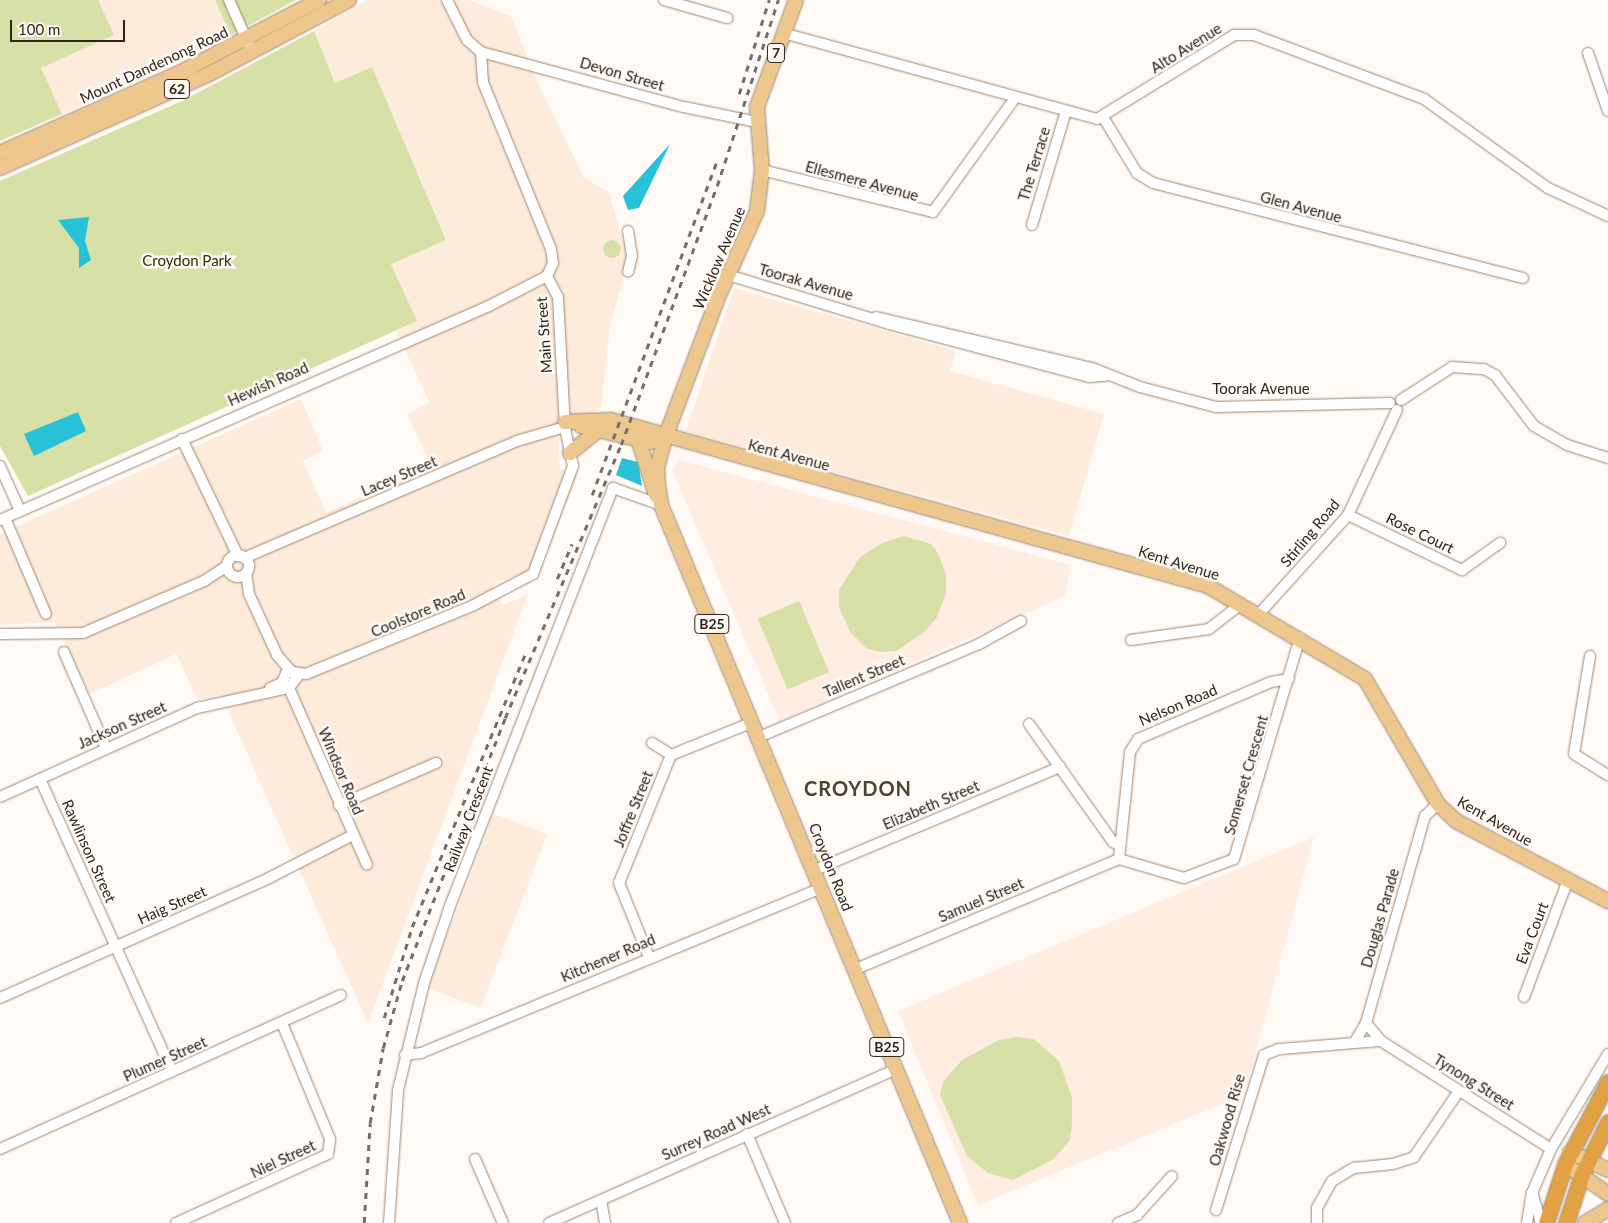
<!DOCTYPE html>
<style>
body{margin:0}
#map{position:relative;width:1608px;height:1223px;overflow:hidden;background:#fffaf6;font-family:Lato,sans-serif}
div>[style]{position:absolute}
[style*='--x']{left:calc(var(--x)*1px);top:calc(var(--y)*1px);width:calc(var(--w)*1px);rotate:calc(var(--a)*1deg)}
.built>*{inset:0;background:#fdebdb;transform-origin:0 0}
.education>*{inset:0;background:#ffede2}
.green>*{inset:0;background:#d6e0a7;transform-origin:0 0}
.round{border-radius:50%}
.water>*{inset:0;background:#29c0da}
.roads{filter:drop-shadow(0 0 1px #9b8673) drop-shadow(0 0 1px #9b8673)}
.minor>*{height:10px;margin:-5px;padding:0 5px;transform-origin:5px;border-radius:5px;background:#fff}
.minor>.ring{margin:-5px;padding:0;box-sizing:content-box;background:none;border:10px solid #fff;border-radius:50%}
.major>*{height:14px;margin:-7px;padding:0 7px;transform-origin:7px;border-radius:7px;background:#eec78e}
.highway>*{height:15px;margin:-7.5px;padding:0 7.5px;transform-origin:7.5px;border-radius:7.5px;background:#e2a142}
.rail>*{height:2.5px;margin-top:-1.25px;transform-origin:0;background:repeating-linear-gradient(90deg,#756d67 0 6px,transparent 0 12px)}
span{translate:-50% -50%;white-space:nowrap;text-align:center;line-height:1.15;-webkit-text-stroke:5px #fffaf6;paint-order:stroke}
.shield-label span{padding:1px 4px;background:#fffaf6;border:1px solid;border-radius:4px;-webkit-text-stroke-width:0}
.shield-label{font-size:14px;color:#2d241d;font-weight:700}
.street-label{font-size:15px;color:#2d241d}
.park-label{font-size:15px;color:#2b3006}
.district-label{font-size:20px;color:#53402f;font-weight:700;letter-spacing:1px}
.scale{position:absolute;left:10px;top:20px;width:115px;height:22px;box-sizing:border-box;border:2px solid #2d241d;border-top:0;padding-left:6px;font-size:15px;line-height:18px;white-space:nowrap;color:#2d241d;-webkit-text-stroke:4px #fffaf6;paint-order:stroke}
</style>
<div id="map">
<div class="built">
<div style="clip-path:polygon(98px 0,216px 0,231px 35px,62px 114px,41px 68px,113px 35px)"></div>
<div style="clip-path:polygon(368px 0,468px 0,511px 16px,536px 79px,584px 178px,609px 192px,628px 261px,610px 326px,601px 408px,590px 414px,557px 415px,560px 468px,577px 477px,541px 566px,493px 584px,503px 605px,528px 594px,368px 1023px,221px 695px,198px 700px,176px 654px,90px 694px,55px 622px,0 625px,0 534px,301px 399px,323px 451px,303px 461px,326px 513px,431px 465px,407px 414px,430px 403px,396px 331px,417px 321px,391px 263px,446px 239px,372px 67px,335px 83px,314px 31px)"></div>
<div style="clip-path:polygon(734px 288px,956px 351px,950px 371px,1104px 414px,1069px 536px,686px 431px)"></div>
<div style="left:494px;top:814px;width:57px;height:186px;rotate:21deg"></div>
</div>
<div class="education">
<div style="clip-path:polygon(679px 460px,1071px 565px,1065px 596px,780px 721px,672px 470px)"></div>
<div style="clip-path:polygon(1314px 837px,1244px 1095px,978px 1205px,898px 1011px)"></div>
</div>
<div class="green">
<div style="clip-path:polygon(0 0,98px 0,114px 35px,41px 68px,62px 114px,0 141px)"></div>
<div style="clip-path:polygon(215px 0,296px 0,231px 35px)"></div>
<div style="clip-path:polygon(314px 31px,335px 83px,372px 67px,446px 240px,391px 264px,417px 321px,28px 496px,0 446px,0 181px,182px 101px)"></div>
<div class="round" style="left:603px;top:240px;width:18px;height:18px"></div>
<div style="clip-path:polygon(904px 536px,931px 544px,938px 553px,946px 574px,946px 594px,936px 619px,923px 633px,896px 651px,879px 652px,866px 648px,850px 632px,839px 607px,839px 590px,860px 557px,884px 542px)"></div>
<div style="left:799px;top:601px;width:77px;height:45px;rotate:67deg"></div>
<div style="clip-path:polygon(1016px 1037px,1034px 1039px,1059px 1061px,1072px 1097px,1072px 1123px,1070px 1140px,1054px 1159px,1013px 1180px,988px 1173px,967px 1156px,940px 1095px,943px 1082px,962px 1060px,999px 1040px)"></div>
</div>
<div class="water">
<div style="clip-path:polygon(670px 144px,639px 208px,628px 210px,623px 196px)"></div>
<div style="clip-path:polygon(89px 217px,85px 241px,91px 260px,79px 268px,79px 248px,58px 220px)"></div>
<div style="clip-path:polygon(78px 412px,86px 431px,34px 456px,24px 434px)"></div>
<div style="clip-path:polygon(622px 458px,638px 462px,642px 486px,616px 475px)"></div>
</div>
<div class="roads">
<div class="minor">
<div style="--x:229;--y:0;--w:47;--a:66.2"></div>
<div style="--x:447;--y:0;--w:45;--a:63.4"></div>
<div style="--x:467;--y:40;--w:18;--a:41"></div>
<div style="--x:481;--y:52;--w:210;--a:15.2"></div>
<div style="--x:684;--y:107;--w:75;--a:11.6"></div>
<div style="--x:664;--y:0;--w:66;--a:15.9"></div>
<div style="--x:783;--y:33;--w:326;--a:15.3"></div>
<div style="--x:1097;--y:119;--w:161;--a:-31.5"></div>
<div style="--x:1234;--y:35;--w:20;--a:0"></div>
<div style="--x:1254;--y:35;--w:182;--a:20.6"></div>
<div style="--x:1424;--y:99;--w:153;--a:35.7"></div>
<div style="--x:1548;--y:188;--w:66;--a:25"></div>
<div style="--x:1588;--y:53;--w:61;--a:71"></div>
<div style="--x:1103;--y:117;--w:66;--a:58.7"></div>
<div style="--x:1137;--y:173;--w:19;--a:32"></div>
<div style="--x:1153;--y:183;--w:382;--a:14.4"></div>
<div style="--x:762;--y:170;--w:176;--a:13.8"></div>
<div style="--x:933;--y:212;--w:140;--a:-54.3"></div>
<div style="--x:1032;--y:225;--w:119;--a:-73.4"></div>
<div style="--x:628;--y:231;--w:25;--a:81"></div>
<div style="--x:632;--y:256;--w:16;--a:104"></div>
<div style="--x:728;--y:275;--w:168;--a:16.9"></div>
<div style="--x:889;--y:324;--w:207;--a:14.8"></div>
<div style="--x:1089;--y:377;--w:16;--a:-4"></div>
<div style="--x:876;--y:317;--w:222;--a:13.3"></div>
<div style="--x:1092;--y:368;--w:52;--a:21.6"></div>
<div style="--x:1140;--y:387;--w:79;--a:14.7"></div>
<div style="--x:1216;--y:407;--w:174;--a:-1.3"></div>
<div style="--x:1401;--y:400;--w:61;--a:-32.9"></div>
<div style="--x:1452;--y:367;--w:32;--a:4"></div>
<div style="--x:1484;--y:369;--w:13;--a:29"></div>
<div style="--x:1495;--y:375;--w:64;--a:52.6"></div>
<div style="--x:1534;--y:426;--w:38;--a:30"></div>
<div style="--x:1567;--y:445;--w:43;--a:17.6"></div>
<div style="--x:182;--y:439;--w:130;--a:64.4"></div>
<div style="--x:0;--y:466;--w:49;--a:66"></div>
<div style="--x:1348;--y:515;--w:127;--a:25.8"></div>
<div style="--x:1462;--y:570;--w:47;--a:-35.4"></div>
<div style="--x:5;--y:518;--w:104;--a:66.9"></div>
<div style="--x:0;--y:520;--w:534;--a:-23.64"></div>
<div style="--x:489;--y:306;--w:65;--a:-27.3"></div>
<div class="ring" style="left:227px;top:555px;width:12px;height:12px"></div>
<div style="--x:244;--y:558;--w:297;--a:-23.2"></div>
<div style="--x:517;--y:441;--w:50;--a:-16.3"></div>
<div style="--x:246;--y:573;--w:21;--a:82"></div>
<div style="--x:249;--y:594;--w:67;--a:65.3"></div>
<div style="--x:277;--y:655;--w:23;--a:49"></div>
<div style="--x:292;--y:672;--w:14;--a:8"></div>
<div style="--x:306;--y:674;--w:179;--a:-22.3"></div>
<div style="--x:472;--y:606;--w:69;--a:-27.7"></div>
<div style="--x:533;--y:574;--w:115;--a:-69.7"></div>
<div style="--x:573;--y:466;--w:40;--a:-102"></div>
<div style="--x:565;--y:427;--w:130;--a:-93.1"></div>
<div style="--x:558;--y:297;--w:24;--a:-118"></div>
<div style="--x:547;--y:276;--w:14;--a:-65"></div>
<div style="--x:553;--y:263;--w:14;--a:-98"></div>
<div style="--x:551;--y:249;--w:180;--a:-112.2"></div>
<div style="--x:483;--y:82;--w:30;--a:-94"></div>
<div style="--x:1259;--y:614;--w:133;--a:-48"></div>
<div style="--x:1348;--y:515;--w:116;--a:-65"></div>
<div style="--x:0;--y:634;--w:83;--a:-0.7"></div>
<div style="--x:83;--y:633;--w:132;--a:-23.3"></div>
<div style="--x:204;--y:581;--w:27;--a:-33"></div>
<div style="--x:1131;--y:640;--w:79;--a:-8"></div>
<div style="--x:1209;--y:629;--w:41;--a:-38"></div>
<div style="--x:64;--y:652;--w:105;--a:66.4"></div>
<div style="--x:1590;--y:656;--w:99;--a:99.3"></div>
<div style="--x:1574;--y:754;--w:40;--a:32"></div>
<div style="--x:270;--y:688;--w:13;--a:-23"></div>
<div style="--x:282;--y:683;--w:15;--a:-67"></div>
<div style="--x:289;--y:688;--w:193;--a:66.2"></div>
<div style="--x:1029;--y:724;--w:145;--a:54.6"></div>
<div style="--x:1113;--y:842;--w:8;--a:30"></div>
<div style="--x:759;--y:737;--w:239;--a:-22.9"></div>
<div style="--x:979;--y:644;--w:48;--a:-28.7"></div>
<div style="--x:652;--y:743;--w:22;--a:32"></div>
<div style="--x:40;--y:779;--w:321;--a:65.7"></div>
<div style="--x:0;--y:797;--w:216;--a:-24.3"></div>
<div style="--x:197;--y:708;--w:94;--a:-12.3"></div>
<div style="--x:289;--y:688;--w:17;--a:-54"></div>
<div style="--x:339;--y:805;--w:106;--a:-23.4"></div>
<div style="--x:1119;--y:859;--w:68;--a:16.3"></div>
<div style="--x:1184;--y:878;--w:53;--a:-20.8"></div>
<div style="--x:1234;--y:859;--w:231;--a:-73.4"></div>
<div style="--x:1119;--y:859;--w:108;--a:-84.1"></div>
<div style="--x:1130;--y:752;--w:15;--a:-58"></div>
<div style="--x:1138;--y:739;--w:145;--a:-23.2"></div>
<div style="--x:1271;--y:682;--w:18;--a:-9"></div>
<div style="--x:815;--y:870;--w:266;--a:-22.8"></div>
<div style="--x:649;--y:957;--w:80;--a:-112.1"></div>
<div style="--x:619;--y:883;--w:138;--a:-67.9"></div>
<div style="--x:671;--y:755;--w:88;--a:-21.9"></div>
<div style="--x:856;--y:969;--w:285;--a:-22.7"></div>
<div style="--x:1524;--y:997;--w:125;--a:-69.4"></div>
<div style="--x:0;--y:998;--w:295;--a:-24"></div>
<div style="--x:269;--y:878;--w:94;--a:-27.1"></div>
<div style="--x:1366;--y:1023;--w:23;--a:50"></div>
<div style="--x:1381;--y:1041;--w:201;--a:32.4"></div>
<div style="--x:1354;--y:1043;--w:23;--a:-59"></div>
<div style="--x:1366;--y:1023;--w:215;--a:-74.1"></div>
<div style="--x:1425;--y:816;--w:18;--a:-43"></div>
<div style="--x:405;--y:1055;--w:16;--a:-7"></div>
<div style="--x:421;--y:1053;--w:434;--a:-22.4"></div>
<div style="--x:747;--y:1134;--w:97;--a:66.9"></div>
<div style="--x:0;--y:1149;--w:374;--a:-24.3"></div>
<div style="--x:475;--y:1159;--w:70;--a:66.4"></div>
<div style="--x:1533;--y:1195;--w:29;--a:74"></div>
<div style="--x:601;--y:1200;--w:23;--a:80"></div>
<div style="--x:1216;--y:1210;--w:162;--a:-72.8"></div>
<div style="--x:1264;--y:1055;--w:16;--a:-22"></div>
<div style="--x:1279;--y:1049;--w:102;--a:-4.5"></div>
<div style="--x:176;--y:1223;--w:167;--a:-24.4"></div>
<div style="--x:328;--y:1154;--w:15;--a:-82"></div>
<div style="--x:330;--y:1139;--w:126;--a:-112.5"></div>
<div style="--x:389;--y:1223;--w:133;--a:-86.1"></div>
<div style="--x:398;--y:1090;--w:110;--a:-76.3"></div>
<div style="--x:424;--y:983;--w:81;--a:-71.3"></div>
<div style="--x:450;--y:906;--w:449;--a:-68.7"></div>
<div style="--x:613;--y:488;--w:51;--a:19.5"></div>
<div style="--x:549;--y:1223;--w:380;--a:-23.9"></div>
<div style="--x:1118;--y:1223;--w:21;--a:-23"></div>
<div style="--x:1137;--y:1215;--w:52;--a:-48.1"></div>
<div style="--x:1317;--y:1223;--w:15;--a:-90"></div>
<div style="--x:1317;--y:1208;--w:31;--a:-61"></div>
<div style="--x:1332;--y:1181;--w:26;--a:-31"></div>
<div style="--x:1354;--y:1168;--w:39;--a:-6"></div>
<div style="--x:1393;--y:1164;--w:22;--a:-18"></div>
<div style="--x:1414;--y:1157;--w:80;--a:-55.7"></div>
<div style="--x:1527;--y:1223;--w:30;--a:-81"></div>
<div style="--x:1532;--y:1193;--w:48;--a:-66.6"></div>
<div style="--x:1551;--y:1149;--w:111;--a:-59"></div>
</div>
<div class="major">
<div style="--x:796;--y:0;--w:114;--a:110"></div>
<div style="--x:757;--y:107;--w:63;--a:85.5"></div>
<div style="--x:762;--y:170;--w:41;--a:97"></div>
<div style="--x:757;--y:211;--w:92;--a:114.3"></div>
<div style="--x:719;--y:295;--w:153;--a:110.7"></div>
<div style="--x:665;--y:438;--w:30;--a:105"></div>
<div style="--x:657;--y:467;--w:18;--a:87"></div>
<div style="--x:658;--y:485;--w:20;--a:81"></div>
<div style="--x:661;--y:505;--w:778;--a:67.39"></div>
<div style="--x:0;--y:153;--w:196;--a:-24.1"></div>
<div style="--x:179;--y:73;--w:158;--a:-27.5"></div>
<div style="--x:0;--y:168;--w:231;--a:-24.2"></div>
<div style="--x:211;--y:73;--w:156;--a:-27.9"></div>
<div style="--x:565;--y:422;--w:46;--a:-2.5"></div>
<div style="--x:611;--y:420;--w:620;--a:15.54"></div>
<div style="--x:1208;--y:586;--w:182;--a:30.6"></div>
<div style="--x:1365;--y:679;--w:145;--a:59.7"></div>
<div style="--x:1438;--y:804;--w:25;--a:43"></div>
<div style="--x:1456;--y:821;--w:172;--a:27.8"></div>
<div style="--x:581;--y:426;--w:71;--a:13.1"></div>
<div style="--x:650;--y:442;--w:16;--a:-15"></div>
<div style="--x:638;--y:439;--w:59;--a:72.2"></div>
<div style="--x:570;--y:453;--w:38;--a:-39"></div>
<div style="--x:1570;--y:1152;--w:42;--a:25.3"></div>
<div style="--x:1565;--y:1164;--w:52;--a:34.9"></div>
<div style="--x:1585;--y:1223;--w:27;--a:-31"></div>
</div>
<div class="highway">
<div style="--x:1546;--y:1223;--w:62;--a:-72.1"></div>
<div style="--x:1565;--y:1164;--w:93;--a:-62.3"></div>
<div style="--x:1566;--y:1223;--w:52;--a:-71.9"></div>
<div style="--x:1582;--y:1174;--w:58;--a:-63.4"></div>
</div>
</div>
<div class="rail">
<div style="--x:739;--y:94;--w:99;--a:-72.3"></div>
<div style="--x:592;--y:495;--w:360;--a:-69.5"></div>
<div style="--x:557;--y:579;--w:38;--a:-67"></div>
<div style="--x:384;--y:1018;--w:95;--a:-72.9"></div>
<div style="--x:412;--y:927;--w:298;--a:-67.5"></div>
<div style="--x:364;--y:1223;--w:100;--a:-86.6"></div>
<div style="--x:370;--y:1123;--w:76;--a:-80.2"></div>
<div style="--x:383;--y:1048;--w:70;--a:-74.2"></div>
<div style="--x:402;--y:981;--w:282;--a:-68.6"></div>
<div style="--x:505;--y:718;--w:297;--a:-67"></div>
<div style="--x:621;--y:445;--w:276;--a:-69.7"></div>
<div style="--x:717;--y:186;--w:196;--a:-71.8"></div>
</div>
<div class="shield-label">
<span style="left:776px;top:53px">7</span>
<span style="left:177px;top:89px">62</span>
<span style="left:712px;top:624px">B25</span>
<span style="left:887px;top:1047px">B25</span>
</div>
<div class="street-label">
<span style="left:1186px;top:48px;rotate:-32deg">Alto Avenue</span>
<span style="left:154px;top:65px;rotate:-25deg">Mount Dandenong Road</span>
<span style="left:622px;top:74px;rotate:16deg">Devon Street</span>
<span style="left:1034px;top:164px;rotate:-73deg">The Terrace</span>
<span style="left:862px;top:181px;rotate:15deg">Ellesmere Avenue</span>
<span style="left:1301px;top:207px;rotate:15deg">Glen Avenue</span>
<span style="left:719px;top:258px;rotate:-67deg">Wicklow Avenue</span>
<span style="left:806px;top:282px;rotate:16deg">Toorak Avenue</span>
<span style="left:544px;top:335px;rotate:-94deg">Main Street</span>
<span style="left:268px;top:384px;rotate:-24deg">Hewish Road</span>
<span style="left:1261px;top:389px">Toorak Avenue</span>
<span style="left:789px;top:455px;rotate:15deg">Kent Avenue</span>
<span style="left:399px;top:476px;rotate:-23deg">Lacey Street</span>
<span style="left:1310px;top:533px;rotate:-50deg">Stirling Road</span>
<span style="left:1420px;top:533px;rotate:26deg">Rose Court</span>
<span style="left:1179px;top:563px;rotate:17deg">Kent Avenue</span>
<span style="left:418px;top:613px;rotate:-23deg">Coolstore Road</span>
<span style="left:864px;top:676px;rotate:-23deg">Tallent Street</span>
<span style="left:1178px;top:705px;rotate:-23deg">Nelson Road</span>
<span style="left:122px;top:725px;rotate:-24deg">Jackson Street</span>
<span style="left:341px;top:771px;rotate:67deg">Windsor Road</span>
<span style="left:1246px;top:775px;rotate:-74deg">Somerset Crescent</span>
<span style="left:931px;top:805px;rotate:-23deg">Elizabeth Street</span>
<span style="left:633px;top:809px;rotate:-68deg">Joffre Street</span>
<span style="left:468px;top:819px;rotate:-69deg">Railway Crescent</span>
<span style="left:1495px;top:821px;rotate:30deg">Kent Avenue</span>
<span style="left:89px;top:851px;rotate:66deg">Rawlinson Street</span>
<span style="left:831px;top:867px;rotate:68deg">Croydon Road</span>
<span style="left:981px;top:900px;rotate:-23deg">Samuel Street</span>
<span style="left:172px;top:905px;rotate:-24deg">Haig Street</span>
<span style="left:1380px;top:918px;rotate:-74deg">Douglas Parade</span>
<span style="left:1532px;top:933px;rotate:-69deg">Eva Court</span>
<span style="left:608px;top:958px;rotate:-23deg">Kitchener Road</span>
<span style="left:165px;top:1059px;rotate:-24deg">Plumer Street</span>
<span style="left:1474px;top:1082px;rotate:32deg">Tynong Street</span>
<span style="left:1227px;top:1120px;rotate:-74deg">Oakwood Rise</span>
<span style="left:716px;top:1132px;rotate:-24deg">Surrey Road West</span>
<span style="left:283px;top:1159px;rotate:-25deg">Niel Street</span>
</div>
<div class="park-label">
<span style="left:187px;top:261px">Croydon Park</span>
</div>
<div class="district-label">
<span style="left:858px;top:788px">CROYDON</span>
</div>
<div class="scale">100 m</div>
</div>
